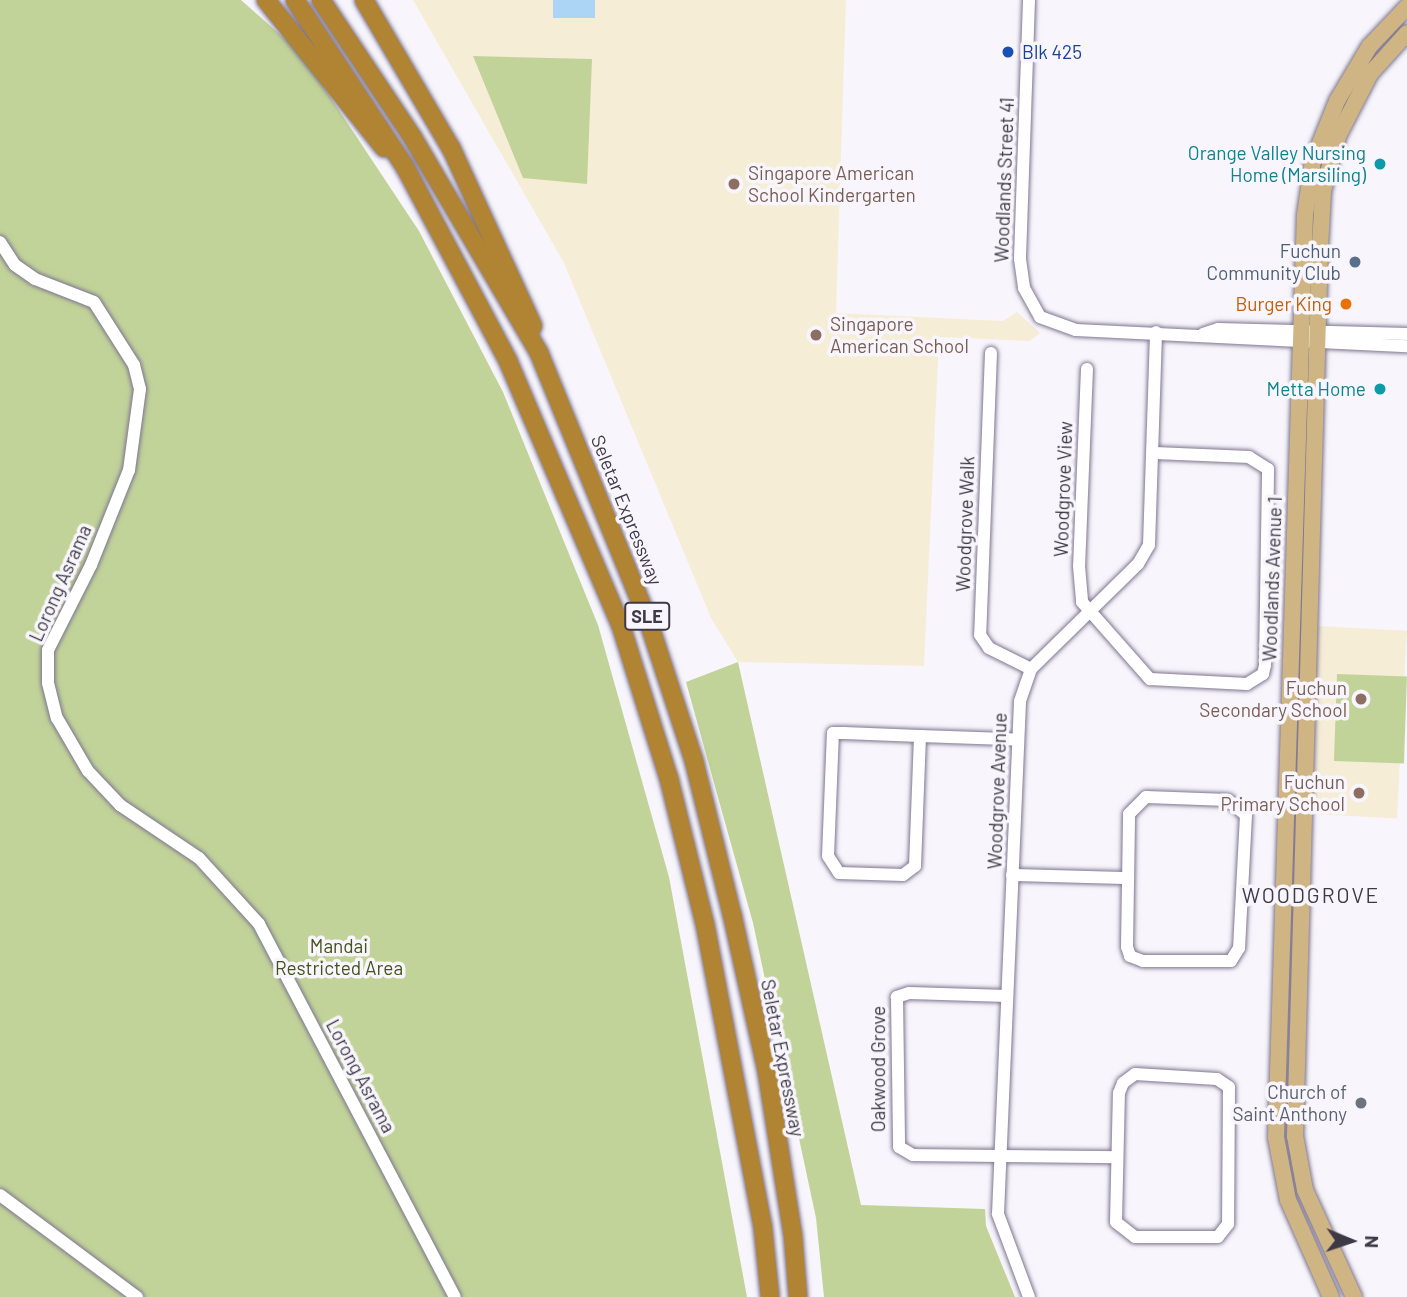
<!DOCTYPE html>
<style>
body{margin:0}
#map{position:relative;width:1407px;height:1297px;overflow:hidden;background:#f8f6fc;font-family:Barlow,sans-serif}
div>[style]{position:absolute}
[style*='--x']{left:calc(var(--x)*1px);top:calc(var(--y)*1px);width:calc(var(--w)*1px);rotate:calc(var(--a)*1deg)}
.education>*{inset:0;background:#f6edd7;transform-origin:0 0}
.green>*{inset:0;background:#c2d399;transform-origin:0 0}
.water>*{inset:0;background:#acd4f4;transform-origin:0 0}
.roads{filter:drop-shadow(0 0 2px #7f7690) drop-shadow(0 0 2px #7f7690)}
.minor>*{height:12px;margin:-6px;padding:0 6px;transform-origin:6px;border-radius:6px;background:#fff}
.major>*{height:16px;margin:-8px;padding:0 8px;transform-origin:8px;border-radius:8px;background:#d0b584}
.highway>*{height:18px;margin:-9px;padding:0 9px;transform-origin:9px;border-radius:9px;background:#b08432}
.dots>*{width:19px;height:19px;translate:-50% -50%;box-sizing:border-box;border:4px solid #f8f6fc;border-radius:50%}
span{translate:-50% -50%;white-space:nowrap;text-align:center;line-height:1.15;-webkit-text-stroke:7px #f8f6fc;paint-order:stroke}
.shield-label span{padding:2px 5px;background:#f8f6fc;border:2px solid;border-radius:5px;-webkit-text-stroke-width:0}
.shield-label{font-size:18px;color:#3d3945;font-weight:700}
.transit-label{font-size:19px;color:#164399}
.left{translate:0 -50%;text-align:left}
.culture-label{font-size:19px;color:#0d838f}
.right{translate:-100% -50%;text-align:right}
.education-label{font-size:19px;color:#785e54}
.street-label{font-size:19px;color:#3d3945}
.service-label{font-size:19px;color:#4e5e75}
.food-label{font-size:19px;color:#c56008}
.park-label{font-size:19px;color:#44521b}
.worship-label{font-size:19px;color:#5b616d}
.neighbourhood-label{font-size:21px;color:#3d3945;letter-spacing:2px}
.north{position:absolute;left:1316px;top:1206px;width:70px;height:70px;-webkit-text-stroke:5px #f8f6fc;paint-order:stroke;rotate:92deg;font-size:19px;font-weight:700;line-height:28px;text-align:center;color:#3d3945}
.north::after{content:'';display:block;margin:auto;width:24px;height:32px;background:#3d3945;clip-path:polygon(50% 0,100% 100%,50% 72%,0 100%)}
</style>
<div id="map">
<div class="education">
<div style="clip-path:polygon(413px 0,846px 0,836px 313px,1003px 321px,1017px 312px,1040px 333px,1030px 341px,939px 337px,924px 666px,738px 662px,711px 618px,564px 263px)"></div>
<div style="left:1317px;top:626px;width:90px;height:188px;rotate:3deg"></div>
</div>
<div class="green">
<div style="clip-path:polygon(0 0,241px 0,301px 53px,419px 231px,503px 392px,598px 625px,669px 877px,747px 1297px,0 1297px)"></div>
<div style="clip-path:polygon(473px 56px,592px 59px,587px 184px,523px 178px)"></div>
<div style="clip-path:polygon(738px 662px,861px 1205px,985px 1209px,986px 1226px,1015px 1297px,824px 1297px,816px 1218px,753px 923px,686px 682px)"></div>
<div style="left:1337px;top:674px;width:70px;height:87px;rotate:2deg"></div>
</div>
<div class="water">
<div style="left:553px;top:0;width:42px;height:18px"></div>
</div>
<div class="roads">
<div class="minor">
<div style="--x:1029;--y:0;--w:259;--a:92"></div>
<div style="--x:1020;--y:259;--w:29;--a:82"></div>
<div style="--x:1024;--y:288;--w:33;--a:61"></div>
<div style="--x:1040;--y:317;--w:38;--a:20"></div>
<div style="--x:1076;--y:330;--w:331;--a:2.8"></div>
<div style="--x:0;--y:242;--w:27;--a:57"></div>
<div style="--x:15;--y:265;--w:24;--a:35"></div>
<div style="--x:35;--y:279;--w:63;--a:21.3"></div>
<div style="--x:94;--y:302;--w:75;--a:57.6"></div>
<div style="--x:134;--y:365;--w:25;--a:76"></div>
<div style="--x:140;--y:389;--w:82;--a:97.7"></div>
<div style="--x:129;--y:470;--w:102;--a:111.8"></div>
<div style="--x:91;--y:565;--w:95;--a:116.8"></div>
<div style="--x:48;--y:650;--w:33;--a:90"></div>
<div style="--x:48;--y:683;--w:36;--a:76"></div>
<div style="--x:57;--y:718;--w:61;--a:59.7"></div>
<div style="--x:88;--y:771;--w:47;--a:46.7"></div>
<div style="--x:120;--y:805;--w:95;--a:33.9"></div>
<div style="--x:199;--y:858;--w:89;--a:47.7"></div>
<div style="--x:259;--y:924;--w:421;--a:62.3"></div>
<div style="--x:1203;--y:334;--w:16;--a:-18"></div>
<div style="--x:1218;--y:329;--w:189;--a:1.5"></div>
<div style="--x:991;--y:353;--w:282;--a:92.2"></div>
<div style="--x:980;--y:635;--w:16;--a:55"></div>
<div style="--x:989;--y:648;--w:47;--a:26.6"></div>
<div style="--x:1087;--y:369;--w:197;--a:92.3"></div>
<div style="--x:1079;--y:566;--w:36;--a:85"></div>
<div style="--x:1082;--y:602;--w:103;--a:48.6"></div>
<div style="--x:1150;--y:679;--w:97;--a:3"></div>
<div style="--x:1247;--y:684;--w:19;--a:-32"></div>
<div style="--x:1263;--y:674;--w:9;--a:-77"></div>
<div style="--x:1265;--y:665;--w:196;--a:-89.1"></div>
<div style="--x:1268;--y:469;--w:22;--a:-148"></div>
<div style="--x:1249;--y:457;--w:94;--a:-177.6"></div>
<div style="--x:920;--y:736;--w:130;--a:92.2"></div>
<div style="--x:915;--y:866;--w:15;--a:143"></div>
<div style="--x:903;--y:875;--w:64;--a:-178.2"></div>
<div style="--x:839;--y:873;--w:20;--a:-123"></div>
<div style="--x:828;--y:856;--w:123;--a:-87.7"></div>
<div style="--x:833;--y:733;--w:11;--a:0"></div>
<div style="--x:844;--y:733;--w:76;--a:2.3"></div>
<div style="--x:920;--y:736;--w:86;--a:2"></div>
<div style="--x:1006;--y:739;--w:12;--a:5"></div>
<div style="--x:1146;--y:797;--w:82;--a:2.1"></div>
<div style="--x:1228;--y:800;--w:23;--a:40"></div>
<div style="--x:1246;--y:815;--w:133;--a:93"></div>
<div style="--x:1239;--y:948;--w:15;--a:122"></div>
<div style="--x:1231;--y:961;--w:88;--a:180"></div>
<div style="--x:1143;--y:961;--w:14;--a:-159"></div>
<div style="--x:1130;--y:956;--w:9;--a:-108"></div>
<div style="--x:1127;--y:947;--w:133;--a:-89.1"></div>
<div style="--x:1129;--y:814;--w:24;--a:-45"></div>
<div style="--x:1012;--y:875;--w:114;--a:1.5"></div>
<div style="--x:1007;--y:996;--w:98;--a:-178.2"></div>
<div style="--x:909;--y:993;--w:13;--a:162"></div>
<div style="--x:897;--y:997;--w:150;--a:89.2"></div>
<div style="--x:899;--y:1147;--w:16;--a:30"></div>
<div style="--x:913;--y:1155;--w:203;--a:0.6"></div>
<div style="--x:1135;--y:1074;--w:82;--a:3.5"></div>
<div style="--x:1217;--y:1079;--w:14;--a:34"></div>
<div style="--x:1229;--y:1087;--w:137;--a:90.4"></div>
<div style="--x:1228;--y:1224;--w:16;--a:128"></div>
<div style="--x:1218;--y:1237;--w:83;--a:180"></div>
<div style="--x:1135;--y:1237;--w:24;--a:-142"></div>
<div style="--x:1116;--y:1222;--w:129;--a:-88.7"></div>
<div style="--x:1119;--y:1093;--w:11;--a:-68"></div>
<div style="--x:1123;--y:1083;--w:15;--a:-37"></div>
<div style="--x:0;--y:1195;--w:171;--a:36.7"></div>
<div style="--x:1029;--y:1297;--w:89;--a:-110.5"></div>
<div style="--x:998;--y:1214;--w:513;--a:-87.54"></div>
<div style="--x:1020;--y:701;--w:34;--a:-71"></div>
<div style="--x:1031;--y:669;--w:150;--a:-44.5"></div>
<div style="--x:1138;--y:564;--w:22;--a:-60"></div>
<div style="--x:1149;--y:545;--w:213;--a:-88.1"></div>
</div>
<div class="major">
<div style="--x:1331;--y:1297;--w:106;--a:-113.9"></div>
<div style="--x:1288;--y:1200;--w:64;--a:-100.8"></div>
<div style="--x:1276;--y:1137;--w:922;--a:-88.2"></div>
<div style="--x:1305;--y:215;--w:55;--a:-81.6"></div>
<div style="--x:1313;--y:161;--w:65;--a:-68.2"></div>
<div style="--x:1337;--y:101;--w:63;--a:-59.3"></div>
<div style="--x:1369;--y:47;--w:55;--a:-46.5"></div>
<div style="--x:1354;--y:1297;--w:118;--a:-114.6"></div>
<div style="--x:1305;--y:1190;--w:55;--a:-100.5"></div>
<div style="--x:1295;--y:1136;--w:889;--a:-88.39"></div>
<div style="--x:1320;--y:247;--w:56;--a:-86.9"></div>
<div style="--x:1323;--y:191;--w:57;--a:-74.7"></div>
<div style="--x:1338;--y:136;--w:70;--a:-62.7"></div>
<div style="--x:1370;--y:74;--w:55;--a:-47.9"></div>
</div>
<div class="highway">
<div style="--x:266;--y:0;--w:189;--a:51.4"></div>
<div style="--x:295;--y:0;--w:200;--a:56.6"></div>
<div style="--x:405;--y:167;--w:220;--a:62"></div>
<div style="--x:508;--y:361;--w:288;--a:66.9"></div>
<div style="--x:621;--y:626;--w:160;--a:72.6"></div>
<div style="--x:669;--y:779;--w:149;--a:76.1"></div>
<div style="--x:705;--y:924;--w:310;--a:79.2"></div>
<div style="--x:763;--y:1229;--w:68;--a:84.1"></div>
<div style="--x:321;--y:0;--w:166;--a:56.3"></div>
<div style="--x:413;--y:138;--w:249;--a:59.6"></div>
<div style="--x:539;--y:353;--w:285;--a:67.8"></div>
<div style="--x:647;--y:617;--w:151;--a:71.9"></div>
<div style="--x:694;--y:761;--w:158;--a:76.1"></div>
<div style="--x:732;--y:914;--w:162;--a:77.5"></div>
<div style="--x:767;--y:1072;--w:166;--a:81"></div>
<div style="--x:793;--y:1236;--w:61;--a:85.3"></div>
<div style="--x:364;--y:0;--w:172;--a:59.6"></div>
<div style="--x:451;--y:148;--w:196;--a:65.3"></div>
</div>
</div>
<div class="dots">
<div style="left:1008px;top:52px;background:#1a4fb4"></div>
<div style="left:1380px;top:164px;background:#0f9aa8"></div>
<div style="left:734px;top:184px;background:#8d6e63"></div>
<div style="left:1355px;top:262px;background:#5c6f8a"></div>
<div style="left:1346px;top:304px;background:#e8710a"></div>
<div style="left:816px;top:335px;background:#8d6e63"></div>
<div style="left:1380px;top:389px;background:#0f9aa8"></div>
<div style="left:1361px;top:699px;background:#8d6e63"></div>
<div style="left:1359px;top:793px;background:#8d6e63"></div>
<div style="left:1361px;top:1103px;background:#6b7280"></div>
</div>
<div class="shield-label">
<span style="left:647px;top:616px">SLE</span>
</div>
<div class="transit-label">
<span class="left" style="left:1022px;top:52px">Blk 425</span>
</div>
<div class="culture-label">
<span class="right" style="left:1366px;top:164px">Orange Valley Nursing<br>Home (Marsiling)</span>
<span class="right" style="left:1366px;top:389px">Metta Home</span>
</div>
<div class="education-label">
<span class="left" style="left:748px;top:184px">Singapore American<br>School Kindergarten</span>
<span class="left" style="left:830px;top:335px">Singapore<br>American School</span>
<span class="right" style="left:1347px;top:699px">Fuchun<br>Secondary School</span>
<span class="right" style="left:1345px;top:793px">Fuchun<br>Primary School</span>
</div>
<div class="street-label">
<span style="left:1004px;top:180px;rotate:-88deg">Woodlands Street 41</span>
<span style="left:1063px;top:489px;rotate:-88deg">Woodgrove View</span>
<span style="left:627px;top:510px;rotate:68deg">Seletar Expressway</span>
<span style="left:965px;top:524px;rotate:-88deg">Woodgrove Walk</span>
<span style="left:1272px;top:579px;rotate:-88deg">Woodlands Avenue 1</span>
<span style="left:60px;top:583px;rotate:-66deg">Lorong Asrama</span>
<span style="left:997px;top:791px;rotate:-88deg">Woodgrove Avenue</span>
<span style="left:783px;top:1058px;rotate:79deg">Seletar Expressway</span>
<span style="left:878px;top:1069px;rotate:-90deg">Oakwood Grove</span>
<span style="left:361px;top:1076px;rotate:62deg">Lorong Asrama</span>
</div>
<div class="service-label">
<span class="right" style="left:1341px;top:262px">Fuchun<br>Community Club</span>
</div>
<div class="food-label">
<span class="right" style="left:1332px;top:304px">Burger King</span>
</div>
<div class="park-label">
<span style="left:339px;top:957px">Mandai<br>Restricted Area</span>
</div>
<div class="worship-label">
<span class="right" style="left:1347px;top:1103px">Church of<br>Saint Anthony</span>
</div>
<div class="neighbourhood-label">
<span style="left:1311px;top:895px">WOODGROVE</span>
</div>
<div class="north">N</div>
</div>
